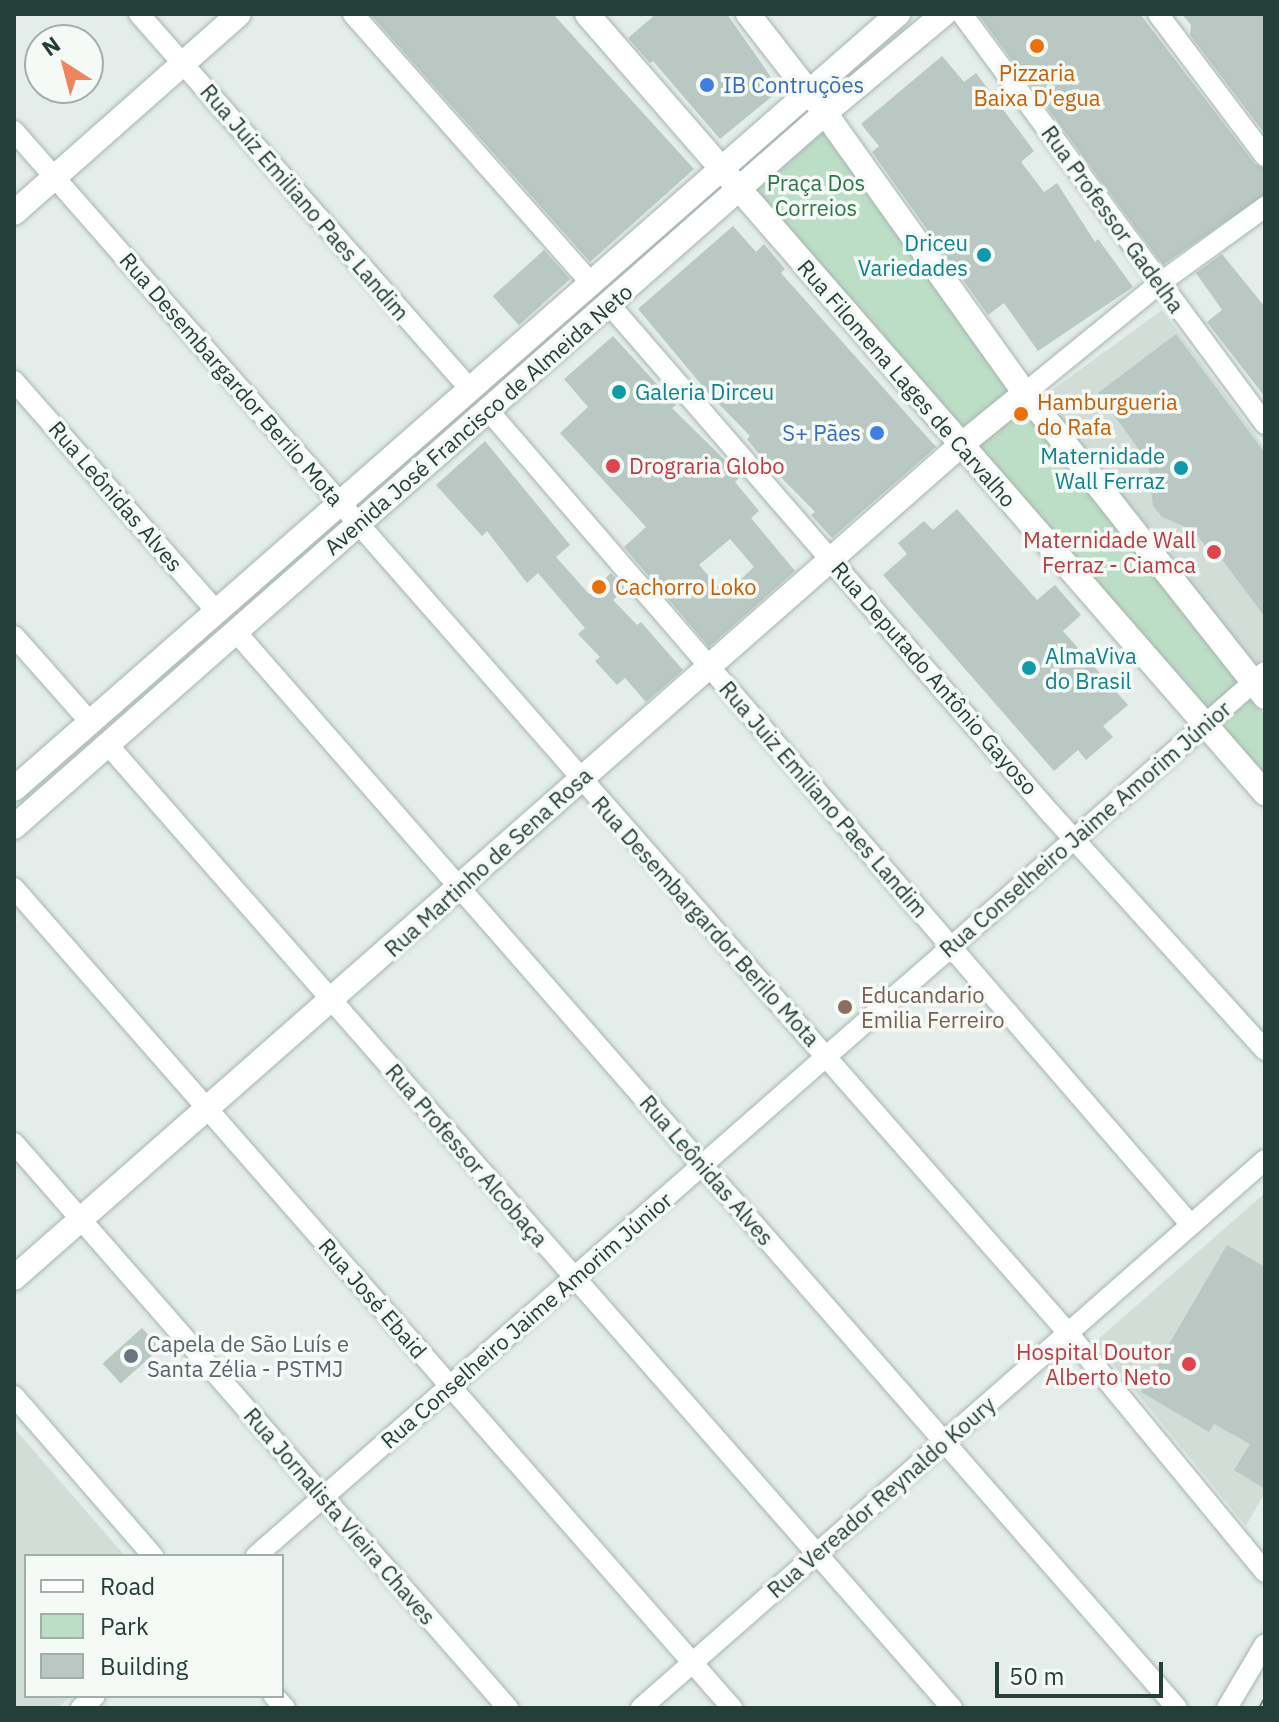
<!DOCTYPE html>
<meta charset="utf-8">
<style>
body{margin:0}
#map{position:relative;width:1279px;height:1722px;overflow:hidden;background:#e4ede9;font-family:"IBM Plex Sans",sans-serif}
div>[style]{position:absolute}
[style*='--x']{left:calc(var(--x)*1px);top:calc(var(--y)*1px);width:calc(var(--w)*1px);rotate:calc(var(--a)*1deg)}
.built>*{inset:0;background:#d2ddd8}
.green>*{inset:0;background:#bddec6}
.building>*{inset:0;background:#b9c8c2;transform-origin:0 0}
.roads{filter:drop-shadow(0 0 2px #a6b5b0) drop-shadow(0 0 2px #a6b5b0)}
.street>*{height:20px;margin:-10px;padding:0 10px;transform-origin:10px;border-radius:10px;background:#fff}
.secondary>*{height:24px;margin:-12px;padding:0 12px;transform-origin:12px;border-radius:12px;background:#fff}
.tram>*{height:2px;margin:-1px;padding:0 1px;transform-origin:1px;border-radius:1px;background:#5e7a73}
.dots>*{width:22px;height:22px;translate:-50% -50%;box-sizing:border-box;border:4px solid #f5faf7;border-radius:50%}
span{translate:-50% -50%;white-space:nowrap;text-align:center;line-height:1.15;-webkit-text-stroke:7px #f5faf7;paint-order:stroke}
.food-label{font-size:22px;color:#c56008}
.left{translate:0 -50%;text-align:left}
.shop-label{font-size:22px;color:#366cbe}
.right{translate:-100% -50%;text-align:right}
.park-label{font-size:22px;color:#2e764a}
.street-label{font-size:22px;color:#233f38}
.culture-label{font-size:22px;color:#0d838f}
.health-label{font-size:22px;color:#be3a42}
.education-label{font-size:22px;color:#785e54}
.worship-label{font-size:22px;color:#5b616d}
.frame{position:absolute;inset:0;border:16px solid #233f38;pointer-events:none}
.legend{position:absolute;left:24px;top:1554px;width:260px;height:144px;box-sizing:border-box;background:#f5faf7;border:2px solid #a1afab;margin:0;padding:10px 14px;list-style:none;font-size:24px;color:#233f38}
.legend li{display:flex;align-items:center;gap:16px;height:40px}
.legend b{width:40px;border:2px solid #a1afab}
.north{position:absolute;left:24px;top:24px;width:80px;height:80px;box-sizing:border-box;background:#f5faf7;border:2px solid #a1afab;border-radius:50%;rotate:324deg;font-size:22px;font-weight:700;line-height:32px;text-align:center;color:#233f38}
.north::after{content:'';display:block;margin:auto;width:28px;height:36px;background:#f0845f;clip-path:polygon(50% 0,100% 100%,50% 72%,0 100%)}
.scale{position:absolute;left:995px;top:1662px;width:168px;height:36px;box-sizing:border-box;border:4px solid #233f38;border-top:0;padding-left:10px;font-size:24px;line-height:28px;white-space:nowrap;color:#233f38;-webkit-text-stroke:6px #f5faf7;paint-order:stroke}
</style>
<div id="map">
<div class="built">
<div style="clip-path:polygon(1162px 310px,1265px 448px,1265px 656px,1251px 667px,1044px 396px)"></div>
<div style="clip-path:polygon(1265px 1193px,1265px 1492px,1246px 1526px,1095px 1342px)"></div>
<div style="clip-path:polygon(14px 1428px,125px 1556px,26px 1556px,26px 1696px,71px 1696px,58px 1708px,14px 1708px)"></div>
</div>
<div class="green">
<div style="clip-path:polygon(822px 126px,1025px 404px,1265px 716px,1265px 784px,749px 189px)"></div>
</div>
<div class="building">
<div style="clip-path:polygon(370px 14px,553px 14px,694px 169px,590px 262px)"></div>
<div style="clip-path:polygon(656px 14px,727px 14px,780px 90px,720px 139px,653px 61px,650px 63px,628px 38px)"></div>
<div style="clip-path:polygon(978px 14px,1140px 14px,1255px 164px,1265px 169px,1265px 194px,1163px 265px)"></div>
<div style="clip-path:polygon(1182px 14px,1265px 14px,1265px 134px,1190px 35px,1191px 25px)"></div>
<div style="clip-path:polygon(942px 56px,964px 82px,976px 73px,1034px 151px,1021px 162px,1044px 192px,1057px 183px,1095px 242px,1098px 239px,1133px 287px,1038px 351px,1004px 303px,988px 315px,872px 152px,879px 146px,861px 124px)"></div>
<div style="clip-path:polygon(733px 226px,756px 252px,764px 244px,785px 269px,781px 273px,936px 447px,832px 538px,811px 515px,815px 512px,762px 458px,747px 439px,750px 436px,710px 395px,638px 309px)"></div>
<div style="left:544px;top:250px;width:39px;height:69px;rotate:48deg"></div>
<div style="clip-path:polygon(1222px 254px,1265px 307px,1265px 397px,1207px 322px,1222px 310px,1196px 273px)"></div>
<div style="clip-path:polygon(1176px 334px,1265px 453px,1265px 617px,1214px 549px,1210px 552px,1193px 530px,1162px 517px,1153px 506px,1148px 462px,1098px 393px)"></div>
<div style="clip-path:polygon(evenodd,613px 336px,676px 405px,672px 408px,741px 476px,735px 482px,759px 511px,751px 518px,795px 571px,709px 647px,624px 547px,646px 527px,560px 433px,588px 407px,564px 379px,613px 336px,730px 539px,754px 567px,725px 594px,699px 565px,730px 539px)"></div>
<div style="clip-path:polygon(485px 441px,570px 545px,556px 557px,589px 594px,611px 573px,626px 589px,613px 600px,637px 625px,641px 622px,683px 670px,646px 702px,625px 678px,617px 685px,595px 661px,600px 657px,578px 634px,585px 628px,538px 573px,527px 583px,487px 531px,482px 536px,436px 485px)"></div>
<div style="clip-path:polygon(957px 509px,1037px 600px,1055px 585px,1081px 615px,1063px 631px,1128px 705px,1103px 726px,1113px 737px,1086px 760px,1078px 750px,1054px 771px,883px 575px,907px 554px,898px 543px,924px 521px,933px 530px)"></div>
<div style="clip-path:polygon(1227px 1245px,1265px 1267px,1265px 1489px,1234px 1470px,1250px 1444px,1214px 1424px,1209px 1432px,1141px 1392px)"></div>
<div style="left:142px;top:1328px;width:27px;height:53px;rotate:48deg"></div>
</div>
<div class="roads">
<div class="street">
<div style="--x:139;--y:14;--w:500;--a:48.57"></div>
<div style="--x:353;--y:14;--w:359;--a:48.5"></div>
<div style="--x:962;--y:14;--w:510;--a:53.53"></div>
<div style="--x:1158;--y:14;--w:178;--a:53"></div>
<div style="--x:14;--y:131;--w:1599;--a:48.75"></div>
<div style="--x:1068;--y:1333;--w:310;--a:50.5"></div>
<div style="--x:609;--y:304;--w:675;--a:49.09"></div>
<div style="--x:1051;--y:814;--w:319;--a:47.8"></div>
<div style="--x:14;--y:381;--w:308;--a:48.7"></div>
<div style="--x:1025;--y:393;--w:174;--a:-39.2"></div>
<div style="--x:1160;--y:283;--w:130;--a:-35.9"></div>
<div style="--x:488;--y:410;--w:1076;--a:49.22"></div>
<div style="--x:236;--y:632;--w:1429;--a:48.83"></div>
<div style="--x:14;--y:636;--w:116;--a:48.5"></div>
<div style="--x:109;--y:746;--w:1279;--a:48.77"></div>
<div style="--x:14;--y:888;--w:1090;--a:48.79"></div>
<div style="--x:14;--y:1143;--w:751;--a:48.84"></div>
<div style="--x:14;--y:1396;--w:212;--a:49"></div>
<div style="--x:256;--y:1556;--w:1341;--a:-41.22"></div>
<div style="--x:274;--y:1696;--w:16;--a:47"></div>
<div style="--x:81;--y:1708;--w:18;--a:-41"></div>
<div style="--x:641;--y:1708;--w:830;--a:-41.29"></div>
<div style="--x:1227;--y:1708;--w:74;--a:-59.3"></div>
</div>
<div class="secondary">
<div style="--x:587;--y:14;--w:1033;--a:48.97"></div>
<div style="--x:748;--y:14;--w:125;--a:52.1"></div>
<div style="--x:825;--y:113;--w:344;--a:54.5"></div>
<div style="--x:1025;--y:393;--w:387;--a:51.7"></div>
<div style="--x:14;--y:213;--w:300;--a:-41.5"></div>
<div style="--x:14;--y:789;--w:1176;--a:-41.24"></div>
<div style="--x:14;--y:827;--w:1081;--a:-41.36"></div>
<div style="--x:825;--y:113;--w:155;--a:-39.8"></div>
<div style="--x:14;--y:1278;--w:1261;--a:-41.34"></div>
<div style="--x:961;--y:445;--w:82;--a:-39.1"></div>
</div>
</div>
<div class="tram">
<div style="--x:1259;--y:1708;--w:13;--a:-61"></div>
</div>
<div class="dots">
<div style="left:1037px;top:46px;background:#e8710a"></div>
<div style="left:707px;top:85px;background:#3f7fe0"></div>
<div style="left:984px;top:255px;background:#0f9aa8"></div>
<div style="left:619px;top:392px;background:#0f9aa8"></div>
<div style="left:1021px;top:414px;background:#e8710a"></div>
<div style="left:877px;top:433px;background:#3f7fe0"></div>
<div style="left:613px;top:466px;background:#e0444e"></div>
<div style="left:1181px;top:468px;background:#0f9aa8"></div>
<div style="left:1214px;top:552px;background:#e0444e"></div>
<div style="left:599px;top:587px;background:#e8710a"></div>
<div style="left:1029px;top:668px;background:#0f9aa8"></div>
<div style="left:845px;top:1007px;background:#8d6e63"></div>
<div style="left:131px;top:1356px;background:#6b7280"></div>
<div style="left:1189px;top:1364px;background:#e0444e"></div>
</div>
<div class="food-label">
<span style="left:1037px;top:85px">Pizzaria<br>Baixa D'egua</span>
<span class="left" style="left:1037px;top:414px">Hamburgueria<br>do Rafa</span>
<span class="left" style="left:615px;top:587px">Cachorro Loko</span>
</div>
<div class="shop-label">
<span class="left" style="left:723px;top:85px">IB Contruções</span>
<span class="right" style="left:861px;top:433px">S+ Pães</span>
</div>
<div class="park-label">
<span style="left:816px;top:195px">Praça Dos<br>Correios</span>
</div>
<div class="street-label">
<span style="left:305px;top:202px;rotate:49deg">Rua Juiz Emiliano Paes Landim</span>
<span style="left:1113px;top:219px;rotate:54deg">Rua Professor Gadelha</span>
<span style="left:232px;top:379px;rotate:49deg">Rua Desembargardor Berilo Mota</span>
<span style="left:907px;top:383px;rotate:49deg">Rua Filomena Lages de Carvalho</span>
<span style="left:478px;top:419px;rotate:-41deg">Avenida José Francisco de Almeida Neto</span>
<span style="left:116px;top:496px;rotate:49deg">Rua Leônidas Alves</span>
<span style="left:935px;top:678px;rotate:49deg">Rua Deputado Antônio Gayoso</span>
<span style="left:824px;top:799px;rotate:49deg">Rua Juiz Emiliano Paes Landim</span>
<span style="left:1085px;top:829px;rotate:-41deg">Rua Conselheiro Jaime Amorim Júnior</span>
<span style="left:488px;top:862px;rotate:-42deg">Rua Martinho de Sena Rosa</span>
<span style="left:706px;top:921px;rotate:48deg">Rua Desembargardor Berilo Mota</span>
<span style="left:467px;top:1155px;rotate:49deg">Rua Professor Alcobaça</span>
<span style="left:707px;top:1170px;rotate:49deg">Rua Leônidas Alves</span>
<span style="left:373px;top:1298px;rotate:49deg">Rua José Ebaid</span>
<span style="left:526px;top:1320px;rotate:-41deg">Rua Conselheiro Jaime Amorim Júnior</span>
<span style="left:881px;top:1497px;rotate:-41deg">Rua Vereador Reynaldo Koury</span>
<span style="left:340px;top:1516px;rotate:49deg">Rua Jornalista Vieira Chaves</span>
</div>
<div class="culture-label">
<span class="right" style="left:968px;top:255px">Driceu<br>Variedades</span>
<span class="left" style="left:635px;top:392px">Galeria Dirceu</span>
<span class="right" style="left:1165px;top:468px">Maternidade<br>Wall Ferraz</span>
<span class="left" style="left:1045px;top:668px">AlmaViva<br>do Brasil</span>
</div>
<div class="health-label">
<span class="left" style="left:629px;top:466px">Drograria Globo</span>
<span class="right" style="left:1196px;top:552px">Maternidade Wall<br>Ferraz - Ciamca</span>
<span class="right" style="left:1171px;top:1364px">Hospital Doutor<br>Alberto Neto</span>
</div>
<div class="education-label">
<span class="left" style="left:861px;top:1007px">Educandario<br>Emilia Ferreiro</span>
</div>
<div class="worship-label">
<span class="left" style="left:147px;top:1356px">Capela de São Luís e<br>Santa Zélia - PSTMJ</span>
</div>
<div class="frame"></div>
<ul class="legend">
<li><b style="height:10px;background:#fff"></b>Road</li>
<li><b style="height:22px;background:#bddec6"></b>Park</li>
<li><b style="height:22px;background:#b9c8c2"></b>Building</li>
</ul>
<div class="north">N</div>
<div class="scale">50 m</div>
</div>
